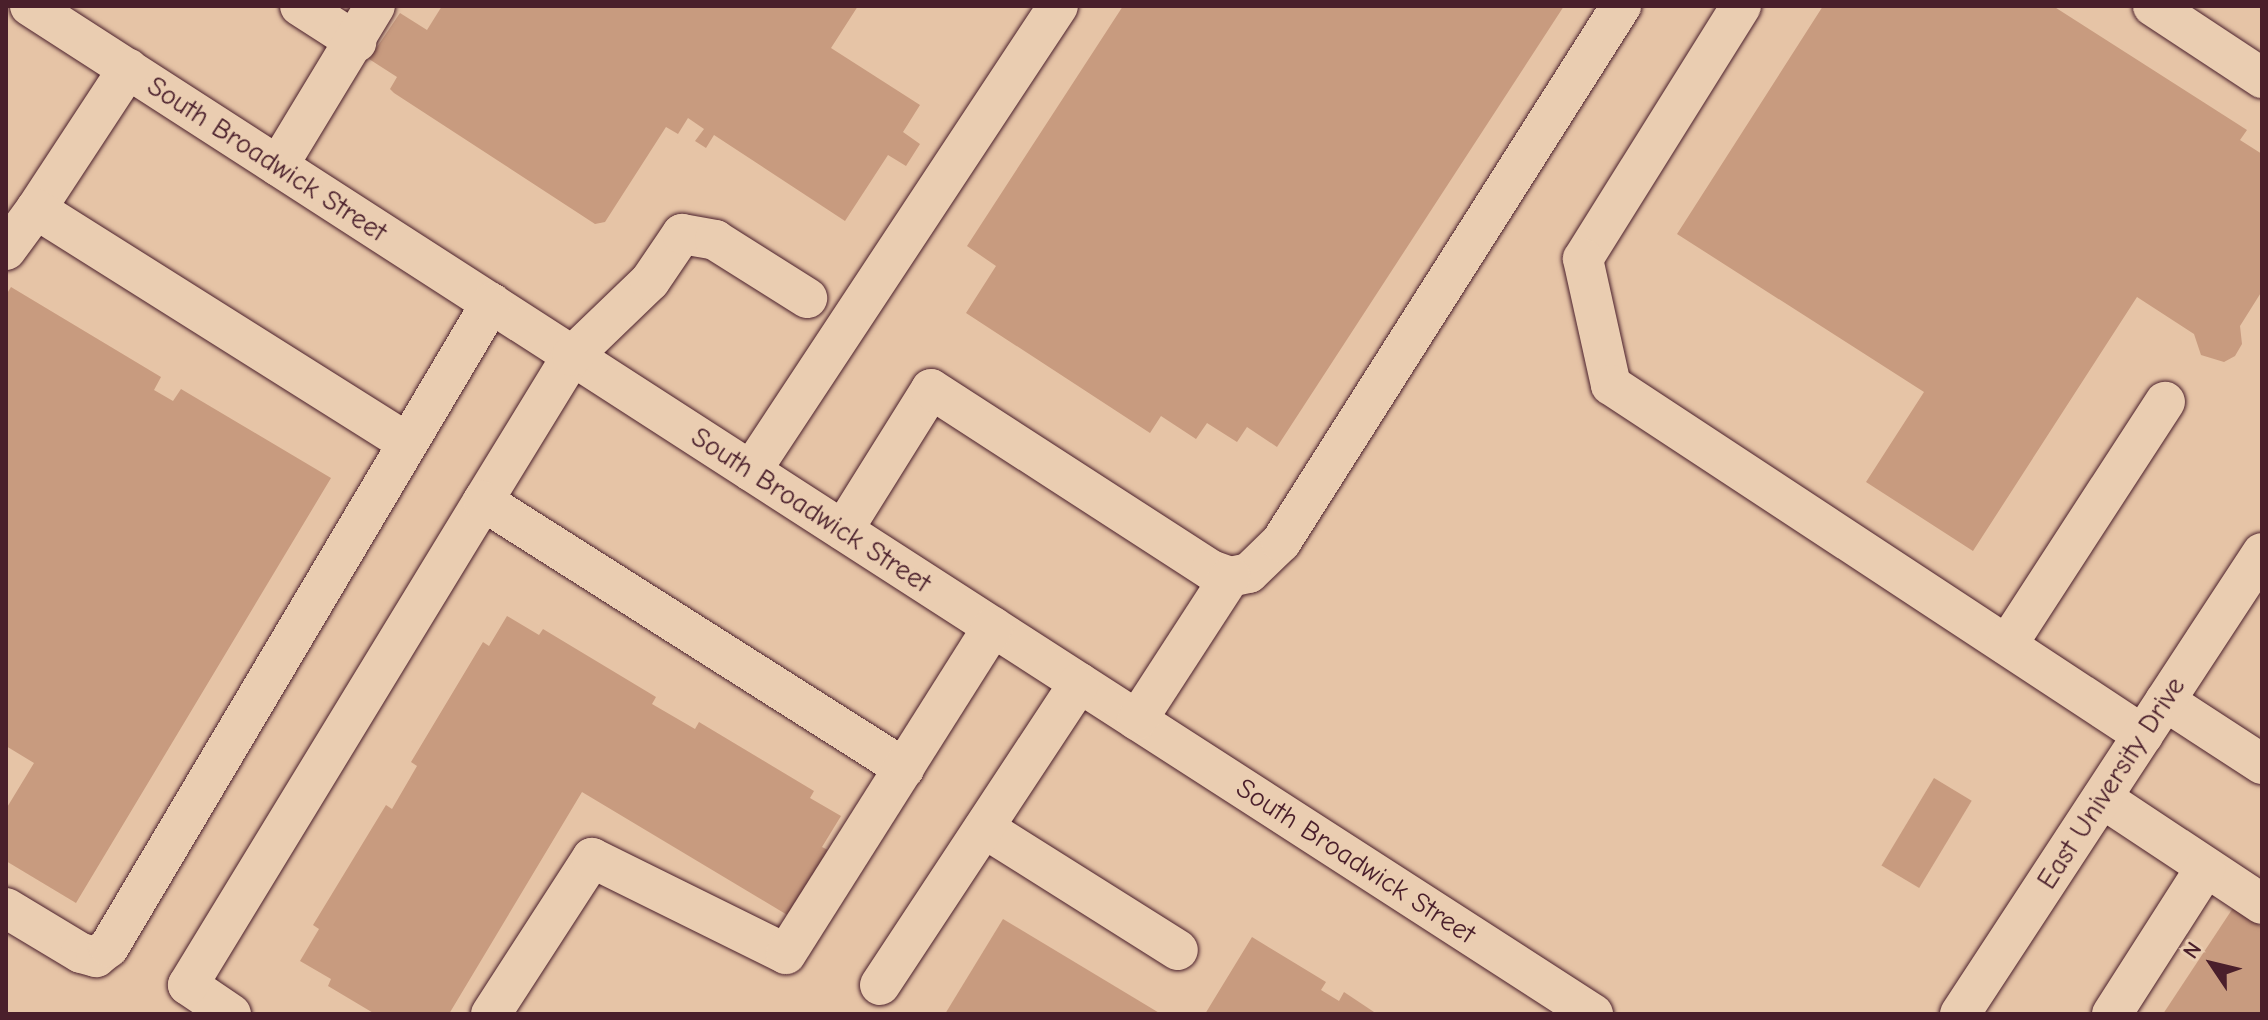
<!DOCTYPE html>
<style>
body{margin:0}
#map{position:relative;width:2268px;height:1020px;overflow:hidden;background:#e6c4a6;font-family:"Comic Neue",sans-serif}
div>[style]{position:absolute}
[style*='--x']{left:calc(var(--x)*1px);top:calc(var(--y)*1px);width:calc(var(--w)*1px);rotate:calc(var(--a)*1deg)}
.building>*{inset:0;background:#c89b7f;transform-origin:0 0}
.roads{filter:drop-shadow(0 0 2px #4a1f2b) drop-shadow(0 0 2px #4a1f2b)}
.minor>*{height:40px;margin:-20px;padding:0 20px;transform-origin:20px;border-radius:20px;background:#eacdb1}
span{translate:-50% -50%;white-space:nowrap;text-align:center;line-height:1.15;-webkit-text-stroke:6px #eacdb1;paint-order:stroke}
.street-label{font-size:28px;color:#4a1f2b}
.frame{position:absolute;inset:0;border:8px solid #4a1f2b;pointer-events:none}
.north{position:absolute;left:2172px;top:924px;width:80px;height:80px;-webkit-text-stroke:6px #eacdb1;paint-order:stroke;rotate:305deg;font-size:22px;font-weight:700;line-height:32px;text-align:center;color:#4a1f2b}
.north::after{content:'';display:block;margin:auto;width:28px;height:36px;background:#4a1f2b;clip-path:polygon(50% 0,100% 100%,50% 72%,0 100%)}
</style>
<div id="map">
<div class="building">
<div style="clip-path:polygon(442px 6px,858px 6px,831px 48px,920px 105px,903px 132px,920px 144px,906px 166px,888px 155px,845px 221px,714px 135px,706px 148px,695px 141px,704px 129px,688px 118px,678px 134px,666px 127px,605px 222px,595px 224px,394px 93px,390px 89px,397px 77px,369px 59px,400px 13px,427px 30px)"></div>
<div style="clip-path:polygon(1123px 6px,1564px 6px,1277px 447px,1247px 427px,1237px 442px,1207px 423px,1196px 439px,1161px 416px,1150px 433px,966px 313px,996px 266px,967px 246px)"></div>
<div style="clip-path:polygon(1823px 6px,2053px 6px,2247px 130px,2240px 140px,2262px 154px,2262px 291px,2240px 326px,2242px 344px,2235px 356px,2224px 362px,2201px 355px,2194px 334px,2137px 297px,1973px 551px,1866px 482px,1924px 392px,1677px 234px)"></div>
<div style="clip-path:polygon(11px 287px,161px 377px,154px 390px,173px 401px,181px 389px,331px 478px,76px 903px,6px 861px,6px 809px,34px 763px,6px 746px,6px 295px)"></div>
<div style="clip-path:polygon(507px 616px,539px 635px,543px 629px,656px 697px,652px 704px,695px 729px,699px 722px,814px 791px,810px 798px,841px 816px,822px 847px,828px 850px,789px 916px,582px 792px,449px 1014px,375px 1014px,328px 986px,331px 979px,300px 961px,319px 929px,313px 925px,386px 805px,392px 809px,417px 766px,411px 762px,483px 642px,489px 646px)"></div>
<div style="left:1934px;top:778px;width:44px;height:102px;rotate:31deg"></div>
<div style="clip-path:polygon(2233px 908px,2262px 927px,2262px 1014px,2163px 1014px)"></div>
<div style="clip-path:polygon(1003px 919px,1161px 1014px,945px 1014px)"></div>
<div style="clip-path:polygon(1252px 937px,1326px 982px,1321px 990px,1339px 1001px,1344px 992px,1377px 1014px,1205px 1014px)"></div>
</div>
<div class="roads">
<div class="minor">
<div style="--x:30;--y:6;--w:1860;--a:32.82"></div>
<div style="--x:300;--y:6;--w:67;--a:32.7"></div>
<div style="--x:1741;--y:6;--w:298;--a:122"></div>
<div style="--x:1583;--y:259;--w:129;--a:77.5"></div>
<div style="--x:1611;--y:385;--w:637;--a:33.34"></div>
<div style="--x:2153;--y:6;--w:131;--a:33.4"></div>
<div style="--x:278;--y:166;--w:187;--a:-58.8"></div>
<div style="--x:36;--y:209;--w:168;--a:-56.7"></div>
<div style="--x:6;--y:250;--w:51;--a:-53.8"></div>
<div style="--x:36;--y:209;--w:439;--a:32.2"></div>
<div style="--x:751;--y:471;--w:557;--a:-56.57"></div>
<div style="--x:483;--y:501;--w:170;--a:-58.5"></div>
<div style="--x:572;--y:356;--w:108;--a:-43.9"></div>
<div style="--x:650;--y:281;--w:57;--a:-55.8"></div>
<div style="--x:682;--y:234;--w:34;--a:10"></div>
<div style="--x:715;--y:240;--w:109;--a:32.2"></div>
<div style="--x:843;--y:530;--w:166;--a:-58"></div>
<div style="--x:931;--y:389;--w:333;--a:32.9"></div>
<div style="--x:1211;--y:570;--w:20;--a:20"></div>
<div style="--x:1230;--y:577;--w:19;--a:-12"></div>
<div style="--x:1249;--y:573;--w:45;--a:-44.1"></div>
<div style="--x:1281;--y:542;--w:635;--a:-57.61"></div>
<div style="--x:2007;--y:645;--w:290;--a:-57"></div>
<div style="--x:2165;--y:701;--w:116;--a:33"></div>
<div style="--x:1137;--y:720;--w:171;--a:-57"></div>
<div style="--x:2102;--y:798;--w:192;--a:33.5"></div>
<div style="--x:984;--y:828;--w:229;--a:32.2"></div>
<div style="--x:6;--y:908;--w:87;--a:31"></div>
<div style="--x:81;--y:953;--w:16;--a:15"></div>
<div style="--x:96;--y:957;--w:16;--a:-38"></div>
<div style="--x:109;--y:947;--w:749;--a:-59.32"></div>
<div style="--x:880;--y:985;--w:362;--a:-56.6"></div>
<div style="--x:231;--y:1014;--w:52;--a:-146"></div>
<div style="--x:188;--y:985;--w:567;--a:-58.64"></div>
<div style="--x:483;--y:501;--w:499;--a:32.4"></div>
<div style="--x:491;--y:1014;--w:186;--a:-57.1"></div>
<div style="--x:592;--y:858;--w:216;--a:26.3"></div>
<div style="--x:786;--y:954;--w:387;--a:-57.7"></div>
<div style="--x:1960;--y:1014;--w:551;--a:-56.77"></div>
<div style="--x:2112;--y:1014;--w:174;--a:-57.4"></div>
</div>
</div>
<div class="street-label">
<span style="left:267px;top:159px;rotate:33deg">South Broadwick Street</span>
<span style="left:811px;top:510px;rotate:33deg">South Broadwick Street</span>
<span style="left:2111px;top:783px;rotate:-57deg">East University Drive</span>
<span style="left:1356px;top:861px;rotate:33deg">South Broadwick Street</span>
</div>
<div class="frame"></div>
<div class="north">N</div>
</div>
